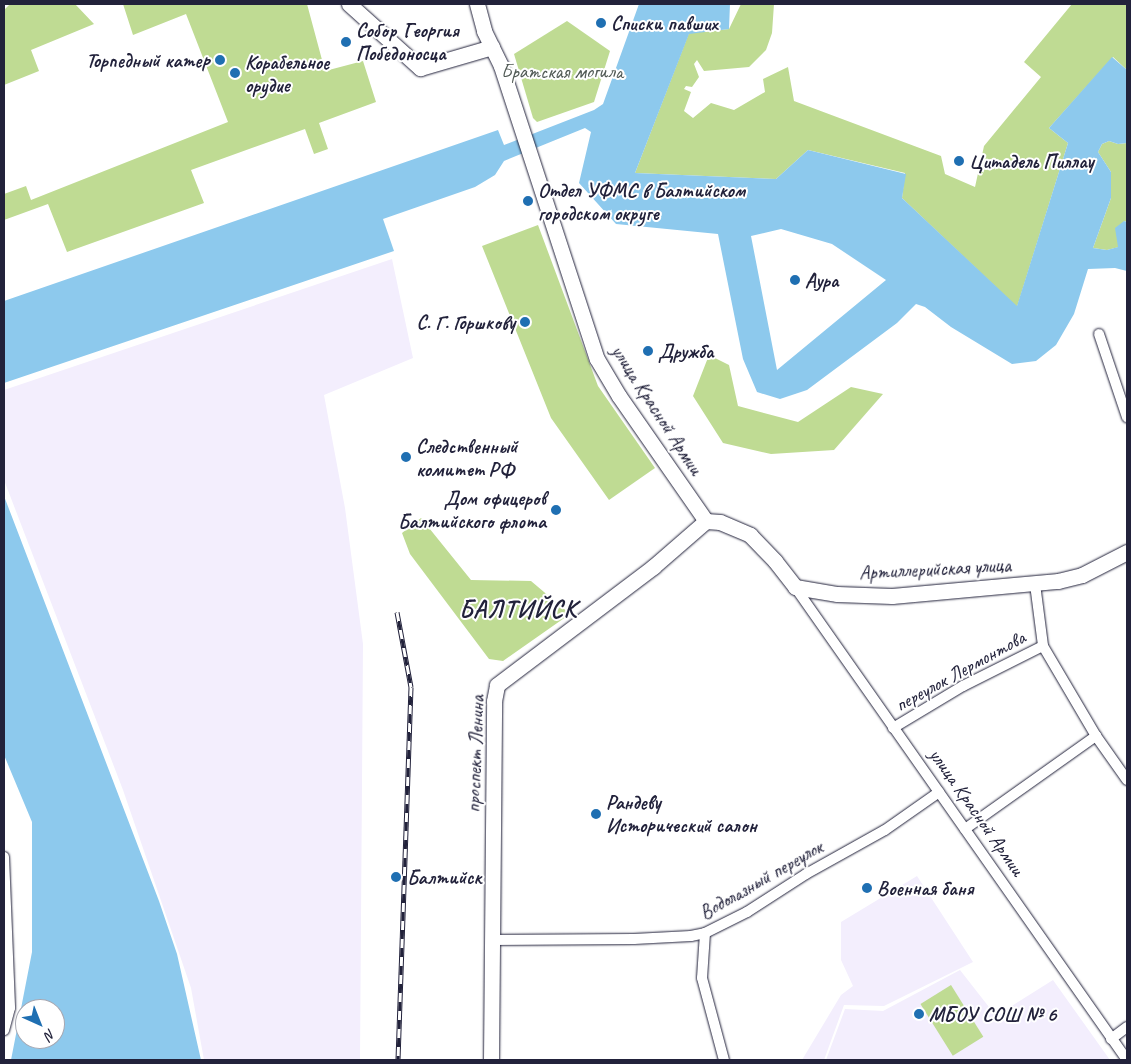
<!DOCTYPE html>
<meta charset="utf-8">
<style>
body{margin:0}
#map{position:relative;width:1131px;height:1064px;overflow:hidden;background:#fff;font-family:Caveat,sans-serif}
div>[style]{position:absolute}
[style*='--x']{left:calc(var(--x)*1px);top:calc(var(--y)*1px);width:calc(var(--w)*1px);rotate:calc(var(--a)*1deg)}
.built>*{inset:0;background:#f3eefd}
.green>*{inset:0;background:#bfdb93;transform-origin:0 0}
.water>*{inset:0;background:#8dc9ed}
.roads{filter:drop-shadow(0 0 1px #22223b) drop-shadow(0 0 1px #22223b)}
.street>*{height:10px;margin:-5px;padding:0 5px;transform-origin:5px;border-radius:5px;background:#fff}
.secondary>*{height:15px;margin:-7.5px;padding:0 7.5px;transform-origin:7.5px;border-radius:7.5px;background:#fff}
.rail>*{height:5px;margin-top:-2.5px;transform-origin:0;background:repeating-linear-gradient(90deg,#fff 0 9px,#22223b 0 18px);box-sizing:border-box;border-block:1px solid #22223b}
.dots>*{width:14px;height:14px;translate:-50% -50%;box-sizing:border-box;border:2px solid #fff;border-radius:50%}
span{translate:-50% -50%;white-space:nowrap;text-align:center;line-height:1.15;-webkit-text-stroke:4px #fff;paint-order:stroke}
.poi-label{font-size:20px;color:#22223b;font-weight:700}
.left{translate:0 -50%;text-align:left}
.right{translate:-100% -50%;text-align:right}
.park-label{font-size:20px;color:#515a55}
.street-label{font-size:20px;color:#22223b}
.district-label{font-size:25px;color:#22223b;font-weight:700;letter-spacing:1px}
.frame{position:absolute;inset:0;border:5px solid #22223b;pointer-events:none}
.north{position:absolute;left:15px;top:999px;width:50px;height:50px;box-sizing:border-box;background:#fff;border:1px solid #a7a7b1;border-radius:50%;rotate:136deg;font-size:14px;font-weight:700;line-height:20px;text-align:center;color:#22223b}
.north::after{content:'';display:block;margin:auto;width:18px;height:22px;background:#1f6fb2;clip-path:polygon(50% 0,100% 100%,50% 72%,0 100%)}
</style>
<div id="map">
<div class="built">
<div style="clip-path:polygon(392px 259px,413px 358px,324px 395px,345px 508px,363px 644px,360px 1060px,204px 1060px,191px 988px,123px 790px,4px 480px,4px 390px)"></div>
<div style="clip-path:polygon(917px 876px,973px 962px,884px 1006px,844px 1005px,824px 1060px,802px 1060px,841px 995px,853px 986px,841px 960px,841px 922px)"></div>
<div style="clip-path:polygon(960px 970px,996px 1016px,1053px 980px,1110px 1060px,826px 1060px,845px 1009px,883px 1011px)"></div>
</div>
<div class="green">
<div style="clip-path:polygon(10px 4px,75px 4px,94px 24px,31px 50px,39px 71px,4px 85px,4px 10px)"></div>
<div style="clip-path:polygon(123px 4px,307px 4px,325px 71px,363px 61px,376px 102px,319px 123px,328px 149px,314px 154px,305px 129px,191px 170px,204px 203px,67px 252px,48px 204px,4px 220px,4px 194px,26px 186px,31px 200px,228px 122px,186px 14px,133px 35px)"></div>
<div style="clip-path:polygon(741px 4px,774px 4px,772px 33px,766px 50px,749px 67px,704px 71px,697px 60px,694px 64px,699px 77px,692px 87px,686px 86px,684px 89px,691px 92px,684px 111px,693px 118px,711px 103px,734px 110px,765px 92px,763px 79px,788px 67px,794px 101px,941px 156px,945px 174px,975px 187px,984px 146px,1041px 77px,1024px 62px,1072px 4px,1127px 4px,1127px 70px,1113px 57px,1049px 128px,1068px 143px,1017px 307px,902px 198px,905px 173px,808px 150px,776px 179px,635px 173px,689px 33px,729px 29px)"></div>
<div style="clip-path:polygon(567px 21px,610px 51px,594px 102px,537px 122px,533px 118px,514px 54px)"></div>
<div style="clip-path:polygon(1109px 141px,1118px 144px,1127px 143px,1127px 222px,1124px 221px,1119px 247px,1107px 250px,1093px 248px,1111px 198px,1111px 172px,1098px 152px,1102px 144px)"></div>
<div style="clip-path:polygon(538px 225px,598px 386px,655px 468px,609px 500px,551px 418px,482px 246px)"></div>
<div style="clip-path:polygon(709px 355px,729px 365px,738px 406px,798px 422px,851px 387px,883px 394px,834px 450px,771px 454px,723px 443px,693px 396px)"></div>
<div style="clip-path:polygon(421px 518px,471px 580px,531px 581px,570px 614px,503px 661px,489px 659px,410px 554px,402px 533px)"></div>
<div style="left:951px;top:985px;width:61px;height:36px;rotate:58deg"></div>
</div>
<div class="water">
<div style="clip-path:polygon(evenodd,639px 4px,730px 4px,729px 29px,689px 34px,635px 173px,776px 179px,808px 150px,906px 174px,902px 198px,1017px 306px,1068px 143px,1049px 128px,1112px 57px,1127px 70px,1127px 143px,1118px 144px,1109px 141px,1102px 144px,1098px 152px,1111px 172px,1111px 198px,1093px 248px,1107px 250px,1118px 247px,1115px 228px,1124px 221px,1127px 222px,1127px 271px,1115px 268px,1088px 269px,1074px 314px,1056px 345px,1036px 361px,1012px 364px,951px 327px,925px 307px,916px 304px,897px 323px,807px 390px,780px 399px,757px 392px,743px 359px,718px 234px,616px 224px,579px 183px,591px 132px,585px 128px,504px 161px,495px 175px,475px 187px,383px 219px,394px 251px,4px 383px,4px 301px,498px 130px,504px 145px,594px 110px,603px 104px,639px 4px,781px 229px,832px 244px,886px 280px,777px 370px,751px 236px,781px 229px)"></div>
<div style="clip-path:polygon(evenodd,4px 496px,159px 901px,177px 954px,201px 1060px,11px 1060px,32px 952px,32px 822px,4px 755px,4px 496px,25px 1009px,55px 1009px,55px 1039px,25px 1039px,25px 1009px)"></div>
</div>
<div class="roads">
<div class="street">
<div style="--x:1099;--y:334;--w:88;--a:71.4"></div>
<div style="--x:1035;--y:584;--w:63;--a:82.6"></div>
<div style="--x:1043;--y:646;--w:104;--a:59.5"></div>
<div style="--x:1096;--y:736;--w:54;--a:54.8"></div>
<div style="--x:795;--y:587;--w:578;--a:54.93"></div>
<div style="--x:893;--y:728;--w:82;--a:-31"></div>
<div style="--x:963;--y:686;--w:89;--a:-26.6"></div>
<div style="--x:965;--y:829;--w:161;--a:-35.4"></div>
<div style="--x:4;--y:857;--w:151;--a:87.7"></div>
<div style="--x:10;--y:1008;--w:23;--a:105"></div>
<div style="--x:705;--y:933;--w:45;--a:93.8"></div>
<div style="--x:702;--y:978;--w:85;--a:75"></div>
<div style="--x:492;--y:940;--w:142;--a:-0.4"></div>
<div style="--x:634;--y:939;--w:57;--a:-3"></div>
<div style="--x:691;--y:936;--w:14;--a:-12"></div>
<div style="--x:705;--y:933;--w:47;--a:-26.6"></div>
<div style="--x:747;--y:912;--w:70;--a:-32.8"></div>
<div style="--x:806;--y:874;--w:90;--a:-29.1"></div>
<div style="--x:885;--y:830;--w:66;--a:-35.1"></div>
<div style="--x:1111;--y:1039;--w:20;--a:-37"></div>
</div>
<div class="secondary">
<div style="--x:349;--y:4;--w:96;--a:42"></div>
<div style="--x:420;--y:68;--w:75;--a:-16.3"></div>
<div style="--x:477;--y:4;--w:28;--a:75"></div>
<div style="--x:484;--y:31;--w:39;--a:64"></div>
<div style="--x:501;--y:66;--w:308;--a:71.9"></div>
<div style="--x:597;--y:359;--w:43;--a:59.3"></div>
<div style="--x:619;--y:396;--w:152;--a:55.2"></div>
<div style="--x:706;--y:521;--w:14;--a:4"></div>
<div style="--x:720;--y:522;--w:33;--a:23"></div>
<div style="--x:750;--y:535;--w:36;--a:46"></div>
<div style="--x:775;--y:561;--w:33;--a:52"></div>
<div style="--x:795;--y:587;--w:43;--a:9.5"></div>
<div style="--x:837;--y:594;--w:55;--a:2.1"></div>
<div style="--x:892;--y:596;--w:167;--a:-5.2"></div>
<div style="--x:1058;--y:581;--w:25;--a:-14"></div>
<div style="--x:1082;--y:575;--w:51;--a:-27.1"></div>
<div style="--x:491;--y:1060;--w:359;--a:-89.5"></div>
<div style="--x:494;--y:701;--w:16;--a:-79"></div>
<div style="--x:497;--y:685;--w:196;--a:-37.1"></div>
<div style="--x:653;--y:567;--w:70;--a:-41"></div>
</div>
</div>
<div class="rail">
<div style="--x:397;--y:612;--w:76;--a:79.4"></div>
<div style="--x:411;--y:687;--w:373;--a:92"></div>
</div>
<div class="dots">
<div style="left:601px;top:23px;background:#1f6fb2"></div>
<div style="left:346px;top:42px;background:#1f6fb2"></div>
<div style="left:220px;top:60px;background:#1f6fb2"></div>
<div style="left:235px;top:73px;background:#1f6fb2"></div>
<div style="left:959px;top:161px;background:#1f6fb2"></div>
<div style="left:528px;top:201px;background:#1f6fb2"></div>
<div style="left:795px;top:280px;background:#1f6fb2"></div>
<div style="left:525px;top:322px;background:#1f6fb2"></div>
<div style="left:648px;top:351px;background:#1f6fb2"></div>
<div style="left:406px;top:457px;background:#1f6fb2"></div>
<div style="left:556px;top:510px;background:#1f6fb2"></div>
<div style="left:596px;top:814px;background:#1f6fb2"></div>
<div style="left:396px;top:877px;background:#1f6fb2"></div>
<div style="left:867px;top:888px;background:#1f6fb2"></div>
<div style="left:919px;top:1014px;background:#1f6fb2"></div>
</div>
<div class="poi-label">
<span class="left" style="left:611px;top:23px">Списки павших</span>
<span class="left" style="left:356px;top:42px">Собор Георгия<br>Победоносца</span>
<span class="right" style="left:210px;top:60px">Торпедный катер</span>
<span class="left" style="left:245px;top:74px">Корабельное<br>орудие</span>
<span class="left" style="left:969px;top:161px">Цитадель Пиллау</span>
<span class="left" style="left:538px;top:202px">Отдел УФМС в Балтийском<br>городском округе</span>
<span class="left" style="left:805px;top:280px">Аура</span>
<span class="right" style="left:515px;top:322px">С. Г. Горшкову</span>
<span class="left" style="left:658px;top:351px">Дружба</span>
<span class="left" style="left:416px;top:458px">Следственный<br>комитет РФ</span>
<span class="right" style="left:546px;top:510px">Дом офицеров<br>Балтийского флота</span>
<span class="left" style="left:606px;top:814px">Рандеву<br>Исторический салон</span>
<span class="left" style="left:407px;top:877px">Балтийск</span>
<span class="left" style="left:877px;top:888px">Военная баня</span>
<span class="left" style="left:929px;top:1014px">МБОУ СОШ № 6</span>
</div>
<div class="park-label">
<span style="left:562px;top:71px">Братская могила</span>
</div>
<div class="street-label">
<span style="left:657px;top:410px;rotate:57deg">улица Красной Армии</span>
<span style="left:935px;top:569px;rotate:-3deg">Артиллерийская улица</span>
<span style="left:960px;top:671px;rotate:-29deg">переулок Лермонтова</span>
<span style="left:475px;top:754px;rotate:-88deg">проспект Ленина</span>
<span style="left:977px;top:812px;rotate:55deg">улица Красной Армии</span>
<span style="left:761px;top:880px;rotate:-30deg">Водолазный переулок</span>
</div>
<div class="district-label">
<span style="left:518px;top:609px">БАЛТИЙСК</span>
</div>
<div class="frame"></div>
<div class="north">N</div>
</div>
